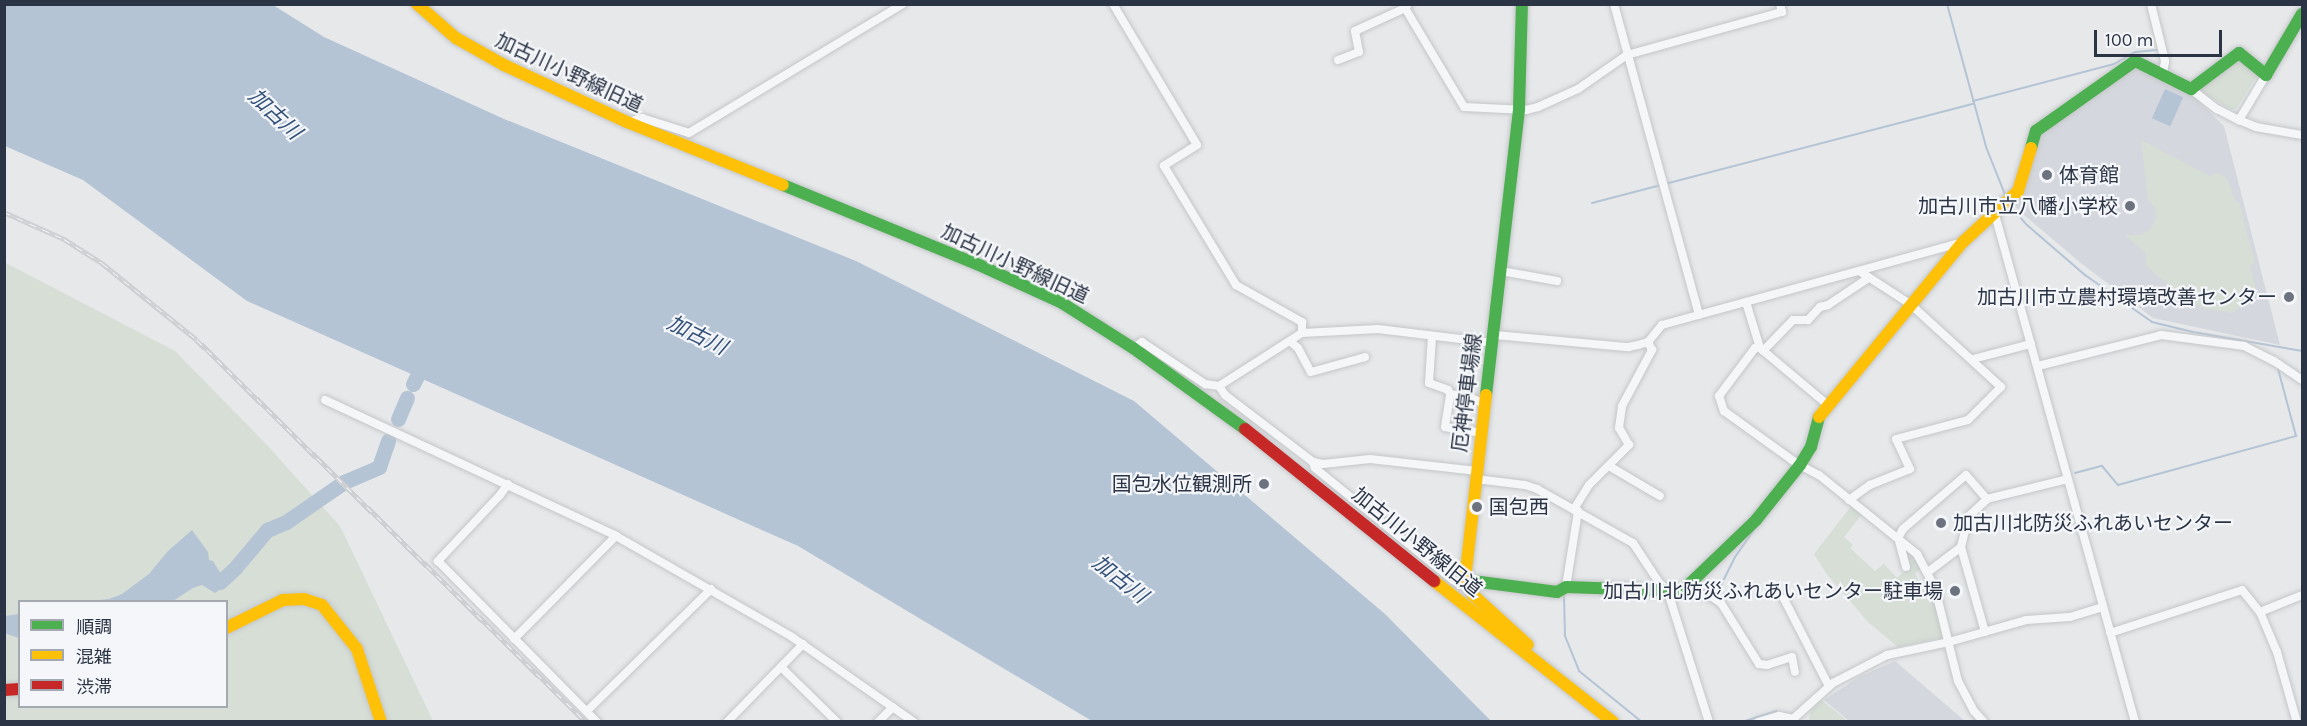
<!DOCTYPE html>
<meta charset="utf-8">
<style>
body{margin:0}
#map{position:relative;width:2307px;height:726px;overflow:hidden;background:#e6e8ea;font-family:Karla,"Noto Sans JP",sans-serif}
div>[style]{position:absolute}
[style*='--x']{left:calc(var(--x)*1px);top:calc(var(--y)*1px);width:calc(var(--w)*1px);rotate:calc(var(--a)*1deg)}
.built>*{inset:0;background:#d4d7dd}
.green>*{inset:0;background:#d6ded6}
.water>*{inset:0;background:#b4c4d5;transform-origin:0 0}
.stream>*{height:2px;margin:-1px;padding:0 1px;transform-origin:1px;border-radius:1px;background:#b4c4d5}
.river>*{height:15px;margin:-7.5px;padding:0 7.5px;transform-origin:7.5px;border-radius:7.5px;background:#b4c4d5}
.roads{filter:drop-shadow(0 0 2px #c4c6c8) drop-shadow(0 0 2px #c4c6c8)}
.street>*{height:8px;margin:-4px;padding:0 4px;transform-origin:4px;border-radius:4px;background:#f5f6f7}
.fast>*{height:12px;margin:-6px;padding:0 6px;transform-origin:6px;border-radius:6px;background:#4caf50}
.slow>*{height:12px;margin:-6px;padding:0 6px;transform-origin:6px;border-radius:6px;background:#ffc107}
.jam>*{height:12px;margin:-6px;padding:0 6px;transform-origin:6px;border-radius:6px;background:#c62828}
.rail>*{height:4.5px;margin-top:-2.25px;transform-origin:0;background:repeating-linear-gradient(90deg,#f4f6f9 0 7px,#cecfd2 0 14px);box-sizing:border-box;border-block:2px solid #cecfd2}
.dots>*{width:16px;height:16px;translate:-50% -50%;box-sizing:border-box;border:3px solid #f4f6f9;border-radius:50%}
span{translate:-50% -50%;white-space:nowrap;text-align:center;line-height:1.15;-webkit-text-stroke:4.5px #f4f6f9;paint-order:stroke}
.street-label{font-size:20px;color:#2b3445}
.poi-label{font-size:20px;color:#2b3445}
.left{translate:0 -50%;text-align:left}
.right{translate:-100% -50%;text-align:right}
.water-label{font-size:21px;color:#34527a;font-style:italic}
.frame{position:absolute;inset:0;border:6px solid #2b3445;pointer-events:none}
.legend{position:absolute;left:18px;top:600px;width:210px;height:108px;box-sizing:border-box;background:#f4f6f9;border:2px solid #a4a8b1;margin:0;padding:8px 10px;list-style:none;font-size:18px;color:#2b3445}
.legend li{display:flex;align-items:center;gap:12px;height:30px}
.legend b{width:30px;border:2px solid #a4a8b1}
.scale{position:absolute;left:2094px;top:30px;width:128px;height:27px;box-sizing:border-box;border:3px solid #2b3445;border-top:0;padding-left:8px;font-size:18px;line-height:21px;white-space:nowrap;color:#2b3445;-webkit-text-stroke:4px #f4f6f9;paint-order:stroke}
</style>
<div id="map">
<div class="built">
<div style="clip-path:polygon(2139px 67px,2193px 96px,2224px 126px,2280px 345px,2153px 318px,2082px 264px,2017px 209px,2014px 203px,2022px 195px,2038px 134px,2134px 68px)"></div>
<div style="clip-path:polygon(1895px 661px,1965px 721px,1849px 721px,1824px 700px,1859px 677px)"></div>
</div>
<div class="green">
<div style="clip-path:polygon(2240px 59px,2258px 74px,2236px 109px,2232px 110px,2201px 92px,2201px 86px)"></div>
<div style="clip-path:polygon(2141px 140px,2210px 176px,2219px 173px,2227px 179px,2236px 202px,2239px 202px,2255px 263px,2250px 265px,2257px 294px,2232px 313px,2202px 308px,2176px 291px,2146px 266px,2146px 254px,2125px 235px,2142px 235px,2150px 229px,2156px 218px,2155px 207px,2148px 200px)"></div>
<div style="clip-path:polygon(evenodd,4px 262px,175px 351px,265px 443px,340px 526px,433px 721px,5px 721px,4px 262px,20px 602px,226px 602px,226px 706px,20px 706px,20px 602px)"></div>
<div style="clip-path:polygon(1852px 505px,1862px 514px,1844px 537px,1853px 545px,1850px 548px,1875px 571px,1884px 564px,1897px 578px,1908px 568px,1906px 548px,1909px 550px,1922px 569px,1915px 573px,1919px 582px,1927px 579px,1933px 593px,1945px 637px,1898px 647px,1868px 622px,1826px 573px,1814px 554px)"></div>
<div style="clip-path:polygon(1821px 700px,1833px 709px,1847px 721px,1809px 721px,1810px 712px)"></div>
</div>
<div class="water">
<div style="clip-path:polygon(4px 5px,273px 5px,324px 37px,504px 119px,856px 261px,1134px 401px,1385px 614px,1491px 721px,1092px 721px,798px 546px,247px 301px,83px 180px,5px 146px)"></div>
<div style="left:2165px;top:89px;width:20px;height:32px;rotate:24deg"></div>
<div style="clip-path:polygon(192px 530px,208px 552px,209px 560px,213px 561px,221px 574px,228px 570px,236px 577px,215px 593px,202px 585px,193px 588px,173px 601px,90px 601px,109px 599px,122px 594px,149px 574px,167px 552px)"></div>
<div style="clip-path:polygon(19px 614px,20px 614px,19px 638px,4px 633px,5px 616px)"></div>
</div>
<div class="stream">
<div style="--x:1947;--y:4;--w:148;--a:74.7"></div>
<div style="--x:1986;--y:147;--w:54;--a:68.2"></div>
<div style="--x:1973;--y:101;--w:146;--a:-14.7"></div>
<div style="--x:2114;--y:64;--w:24;--a:-30"></div>
<div style="--x:2135;--y:52;--w:22;--a:-5"></div>
<div style="--x:1592;--y:203;--w:394;--a:-14.6"></div>
<div style="--x:2009;--y:205;--w:27;--a:48"></div>
<div style="--x:2027;--y:225;--w:77;--a:40.8"></div>
<div style="--x:2085;--y:275;--w:82;--a:35"></div>
<div style="--x:2152;--y:322;--w:42;--a:13.7"></div>
<div style="--x:2193;--y:332;--w:111;--a:9.9"></div>
<div style="--x:2075;--y:473;--w:28;--a:-15"></div>
<div style="--x:2102;--y:466;--w:25;--a:50"></div>
<div style="--x:2118;--y:485;--w:185;--a:-15.4"></div>
<div style="--x:2296;--y:436;--w:69;--a:-105"></div>
<div style="--x:1564;--y:595;--w:41;--a:88.6"></div>
<div style="--x:1565;--y:636;--w:38;--a:68"></div>
<div style="--x:1579;--y:671;--w:81;--a:39"></div>
<div style="--x:1716;--y:595;--w:42;--a:-63.4"></div>
<div style="--x:1735;--y:557;--w:38;--a:-55"></div>
<div style="--x:1742;--y:722;--w:36;--a:-18"></div>
</div>
<div class="river">
<div style="--x:413;--y:384;--w:9;--a:-63"></div>
<div style="--x:398;--y:419;--w:23;--a:-67"></div>
<div style="--x:220;--y:582;--w:21;--a:-43"></div>
<div style="--x:235;--y:568;--w:50;--a:-49.9"></div>
<div style="--x:267;--y:530;--w:21;--a:-23"></div>
<div style="--x:286;--y:522;--w:70;--a:-34.6"></div>
<div style="--x:344;--y:482;--w:38;--a:-23"></div>
<div style="--x:379;--y:467;--w:28;--a:-71"></div>
</div>
<div class="roads">
<div class="street">
<div style="--x:1113;--y:4;--w:164;--a:59.2"></div>
<div style="--x:1197;--y:145;--w:39;--a:148"></div>
<div style="--x:1164;--y:166;--w:139;--a:58.8"></div>
<div style="--x:1236;--y:285;--w:76;--a:29.3"></div>
<div style="--x:1302;--y:322;--w:11;--a:90"></div>
<div style="--x:1302;--y:333;--w:76;--a:-3"></div>
<div style="--x:1378;--y:329;--w:116;--a:6.9"></div>
<div style="--x:1408;--y:4;--w:5;--a:127"></div>
<div style="--x:1405;--y:8;--w:115;--a:59.2"></div>
<div style="--x:1464;--y:107;--w:62;--a:2.8"></div>
<div style="--x:1526;--y:110;--w:12;--a:-14"></div>
<div style="--x:1538;--y:107;--w:44;--a:-24.2"></div>
<div style="--x:1578;--y:89;--w:60;--a:-34.8"></div>
<div style="--x:1627;--y:55;--w:161;--a:-15.5"></div>
<div style="--x:1782;--y:12;--w:8;--a:-104"></div>
<div style="--x:1614;--y:4;--w:322;--a:74.7"></div>
<div style="--x:2151;--y:4;--w:59;--a:76.2"></div>
<div style="--x:2165;--y:61;--w:12;--a:99"></div>
<div style="--x:1338;--y:60;--w:22;--a:-21"></div>
<div style="--x:1359;--y:52;--w:21;--a:-101"></div>
<div style="--x:1355;--y:31;--w:55;--a:-24.7"></div>
<div style="--x:2191;--y:89;--w:33;--a:38"></div>
<div style="--x:2217;--y:109;--w:25;--a:27"></div>
<div style="--x:2239;--y:120;--w:18;--a:22"></div>
<div style="--x:2256;--y:127;--w:47;--a:9.9"></div>
<div style="--x:2239;--y:120;--w:52;--a:-59"></div>
<div style="--x:628;--y:122;--w:15;--a:-16"></div>
<div style="--x:642;--y:118;--w:49;--a:17.7"></div>
<div style="--x:689;--y:133;--w:250;--a:-31.1"></div>
<div style="--x:1994;--y:211;--w:530;--a:74.57"></div>
<div style="--x:1501;--y:271;--w:57;--a:10.1"></div>
<div style="--x:1746;--y:302;--w:48;--a:73.1"></div>
<div style="--x:1760;--y:348;--w:89;--a:40"></div>
<div style="--x:1495;--y:335;--w:134;--a:5.2"></div>
<div style="--x:1628;--y:347;--w:10;--a:-11"></div>
<div style="--x:1638;--y:345;--w:10;--a:-17"></div>
<div style="--x:1648;--y:342;--w:22;--a:-51"></div>
<div style="--x:1662;--y:325;--w:312;--a:-15.4"></div>
<div style="--x:1432;--y:336;--w:47;--a:93.7"></div>
<div style="--x:1429;--y:383;--w:20;--a:20"></div>
<div style="--x:1448;--y:390;--w:4;--a:63"></div>
<div style="--x:1291;--y:342;--w:9;--a:41"></div>
<div style="--x:1298;--y:348;--w:27;--a:62"></div>
<div style="--x:1311;--y:372;--w:56;--a:-15.5"></div>
<div style="--x:1133;--y:348;--w:11;--a:-34"></div>
<div style="--x:1142;--y:342;--w:76;--a:33.7"></div>
<div style="--x:1205;--y:384;--w:14;--a:8"></div>
<div style="--x:1219;--y:386;--w:98;--a:-32.6"></div>
<div style="--x:1760;--y:348;--w:5;--a:180"></div>
<div style="--x:1755;--y:348;--w:60;--a:126.9"></div>
<div style="--x:1719;--y:396;--w:16;--a:72"></div>
<div style="--x:1724;--y:411;--w:89;--a:35.8"></div>
<div style="--x:1796;--y:463;--w:26;--a:28"></div>
<div style="--x:1819;--y:475;--w:126;--a:38.9"></div>
<div style="--x:1917;--y:554;--w:38;--a:62"></div>
<div style="--x:1935;--y:588;--w:96;--a:76.1"></div>
<div style="--x:1958;--y:681;--w:34;--a:62"></div>
<div style="--x:1974;--y:711;--w:15;--a:48"></div>
<div style="--x:1763;--y:351;--w:43;--a:-45.9"></div>
<div style="--x:1793;--y:320;--w:15;--a:0"></div>
<div style="--x:1808;--y:320;--w:18;--a:-47"></div>
<div style="--x:1820;--y:307;--w:8;--a:-14"></div>
<div style="--x:1828;--y:305;--w:47;--a:-33.7"></div>
<div style="--x:1973;--y:359;--w:60;--a:-14.5"></div>
<div style="--x:2038;--y:366;--w:127;--a:-14.1"></div>
<div style="--x:2161;--y:335;--w:84;--a:7.5"></div>
<div style="--x:2244;--y:346;--w:34;--a:27"></div>
<div style="--x:2274;--y:361;--w:34;--a:34"></div>
<div style="--x:1219;--y:386;--w:11;--a:56"></div>
<div style="--x:1225;--y:395;--w:111;--a:37.3"></div>
<div style="--x:1313;--y:462;--w:6;--a:72"></div>
<div style="--x:1315;--y:468;--w:178;--a:39.1"></div>
<div style="--x:1453;--y:580;--w:16;--a:30"></div>
<div style="--x:325;--y:400;--w:321;--a:25"></div>
<div style="--x:616;--y:536;--w:203;--a:29.8"></div>
<div style="--x:792;--y:637;--w:149;--a:34.9"></div>
<div style="--x:1482;--y:433;--w:37;--a:-171"></div>
<div style="--x:1445;--y:427;--w:33;--a:-81"></div>
<div style="--x:1450;--y:394;--w:21;--a:11"></div>
<div style="--x:1471;--y:398;--w:17;--a:25"></div>
<div style="--x:1313;--y:462;--w:10;--a:11"></div>
<div style="--x:1323;--y:464;--w:47;--a:-6.1"></div>
<div style="--x:1370;--y:459;--w:108;--a:6.4"></div>
<div style="--x:1609;--y:466;--w:59;--a:30.5"></div>
<div style="--x:1476;--y:479;--w:49;--a:7"></div>
<div style="--x:1525;--y:485;--w:13;--a:18"></div>
<div style="--x:1537;--y:489;--w:110;--a:29.4"></div>
<div style="--x:1633;--y:543;--w:49;--a:56.6"></div>
<div style="--x:1660;--y:584;--w:9;--a:36"></div>
<div style="--x:1667;--y:589;--w:139;--a:72.5"></div>
<div style="--x:508;--y:484;--w:14;--a:126"></div>
<div style="--x:500;--y:495;--w:91;--a:133.2"></div>
<div style="--x:438;--y:561;--w:226;--a:45.4"></div>
<div style="--x:1849;--y:500;--w:26;--a:-36"></div>
<div style="--x:1870;--y:485;--w:43;--a:-21.8"></div>
<div style="--x:1910;--y:469;--w:33;--a:-115"></div>
<div style="--x:1896;--y:439;--w:74;--a:-14.8"></div>
<div style="--x:1968;--y:420;--w:47;--a:-45"></div>
<div style="--x:2001;--y:387;--w:123;--a:-137.6"></div>
<div style="--x:1910;--y:304;--w:59;--a:-146.9"></div>
<div style="--x:1574;--y:509;--w:28;--a:-58"></div>
<div style="--x:1589;--y:485;--w:57;--a:-45"></div>
<div style="--x:1629;--y:445;--w:20;--a:-120"></div>
<div style="--x:1619;--y:428;--w:22;--a:-82"></div>
<div style="--x:1622;--y:406;--w:64;--a:-61.8"></div>
<div style="--x:1652;--y:350;--w:9;--a:-117"></div>
<div style="--x:1906;--y:567;--w:30;--a:-105"></div>
<div style="--x:1898;--y:538;--w:10;--a:-61"></div>
<div style="--x:1903;--y:529;--w:83;--a:-40.6"></div>
<div style="--x:1966;--y:475;--w:32;--a:49"></div>
<div style="--x:1928;--y:572;--w:41;--a:-37.1"></div>
<div style="--x:1566;--y:587;--w:77;--a:-81"></div>
<div style="--x:1682;--y:591;--w:31;--a:11"></div>
<div style="--x:1712;--y:597;--w:11;--a:34"></div>
<div style="--x:1721;--y:603;--w:72;--a:58.1"></div>
<div style="--x:1759;--y:664;--w:8;--a:7"></div>
<div style="--x:1767;--y:665;--w:26;--a:-18"></div>
<div style="--x:1792;--y:657;--w:15;--a:79"></div>
<div style="--x:1784;--y:599;--w:98;--a:62.7"></div>
<div style="--x:2260;--y:612;--w:43;--a:67"></div>
<div style="--x:2277;--y:652;--w:70;--a:74.2"></div>
<div style="--x:1985;--y:632;--w:88;--a:-105.8"></div>
<div style="--x:1961;--y:547;--w:32;--a:-76"></div>
<div style="--x:1969;--y:516;--w:25;--a:-43"></div>
<div style="--x:1987;--y:499;--w:83;--a:-13.9"></div>
<div style="--x:2110;--y:633;--w:139;--a:-18"></div>
<div style="--x:2242;--y:590;--w:28;--a:51"></div>
<div style="--x:2260;--y:612;--w:45;--a:-22"></div>
<div style="--x:514;--y:639;--w:145;--a:-45.3"></div>
<div style="--x:781;--y:667;--w:78;--a:44.5"></div>
<div style="--x:587;--y:711;--w:174;--a:-44.5"></div>
<div style="--x:727;--y:722;--w:109;--a:-45.7"></div>
<div style="--x:878;--y:722;--w:21;--a:-45"></div>
<div style="--x:1758;--y:722;--w:22;--a:-16"></div>
<div style="--x:1779;--y:716;--w:14;--a:12"></div>
<div style="--x:1793;--y:719;--w:54;--a:-42"></div>
<div style="--x:1833;--y:683;--w:61;--a:-27.4"></div>
<div style="--x:1887;--y:655;--w:63;--a:-11.8"></div>
<div style="--x:1949;--y:642;--w:80;--a:-15.9"></div>
<div style="--x:2026;--y:620;--w:44;--a:-3.9"></div>
<div style="--x:2070;--y:617;--w:34;--a:-17"></div>
</div>
<div class="fast">
<div style="--x:2031;--y:148;--w:18;--a:-74"></div>
<div style="--x:2036;--y:131;--w:121;--a:-35.3"></div>
<div style="--x:2135;--y:61;--w:63;--a:26.6"></div>
<div style="--x:2191;--y:89;--w:60;--a:-36.9"></div>
<div style="--x:2239;--y:53;--w:35;--a:39"></div>
<div style="--x:2266;--y:75;--w:71;--a:-59.5"></div>
<div style="--x:783;--y:185;--w:209;--a:22.2"></div>
<div style="--x:977;--y:264;--w:94;--a:24.6"></div>
<div style="--x:1062;--y:303;--w:84;--a:32.4"></div>
<div style="--x:1133;--y:348;--w:138;--a:35.9"></div>
<div style="--x:1486;--y:395;--w:288;--a:-83.4"></div>
<div style="--x:1519;--y:109;--w:105;--a:-88.4"></div>
<div style="--x:1465;--y:580;--w:93;--a:7.4"></div>
<div style="--x:1557;--y:592;--w:10;--a:-29"></div>
<div style="--x:1566;--y:587;--w:116;--a:2"></div>
<div style="--x:1682;--y:591;--w:103;--a:-43.8"></div>
<div style="--x:1756;--y:520;--w:70;--a:-51.3"></div>
<div style="--x:1800;--y:465;--w:21;--a:-59"></div>
<div style="--x:1811;--y:447;--w:31;--a:-75"></div>
</div>
<div class="slow">
<div style="--x:417;--y:4;--w:52;--a:41.1"></div>
<div style="--x:456;--y:38;--w:55;--a:29.4"></div>
<div style="--x:504;--y:65;--w:136;--a:24.9"></div>
<div style="--x:627;--y:122;--w:168;--a:22"></div>
<div style="--x:1486;--y:395;--w:186;--a:96.5"></div>
<div style="--x:1465;--y:580;--w:17;--a:62"></div>
<div style="--x:1473;--y:595;--w:74;--a:42.3"></div>
<div style="--x:1819;--y:417;--w:227;--a:-50.6"></div>
<div style="--x:1963;--y:242;--w:75;--a:-42.8"></div>
<div style="--x:2018;--y:191;--w:45;--a:-73.2"></div>
<div style="--x:1434;--y:581;--w:228;--a:38.2"></div>
<div style="--x:226;--y:628;--w:64;--a:-26.2"></div>
<div style="--x:283;--y:600;--w:21;--a:-3"></div>
<div style="--x:304;--y:599;--w:19;--a:18"></div>
<div style="--x:322;--y:605;--w:56;--a:51.5"></div>
<div style="--x:357;--y:649;--w:77;--a:71.8"></div>
</div>
<div class="jam">
<div style="--x:1245;--y:429;--w:243;--a:38.8"></div>
<div style="--x:4;--y:690;--w:16;--a:-4"></div>
</div>
</div>
<div class="rail">
<div style="--x:4;--y:212;--w:66;--a:24.2"></div>
<div style="--x:64;--y:239;--w:45;--a:32.3"></div>
<div style="--x:102;--y:263;--w:122;--a:39"></div>
<div style="--x:197;--y:340;--w:545;--a:44.48"></div>
</div>
<div class="dots">
<div style="left:2047px;top:175px;background:#6c737f"></div>
<div style="left:2130px;top:206px;background:#6c737f"></div>
<div style="left:2289px;top:297px;background:#6c737f"></div>
<div style="left:1264px;top:484px;background:#6c737f"></div>
<div style="left:1477px;top:507px;background:#6c737f"></div>
<div style="left:1941px;top:523px;background:#6c737f"></div>
<div style="left:1955px;top:591px;background:#6c737f"></div>
</div>
<div class="street-label">
<span style="left:569px;top:73px;rotate:25deg">加古川小野線旧道</span>
<span style="left:1015px;top:264px;rotate:25deg">加古川小野線旧道</span>
<span style="left:1467px;top:393px;rotate:-83deg">厄神停車場線</span>
<span style="left:1417px;top:542px;rotate:39deg">加古川小野線旧道</span>
</div>
<div class="poi-label">
<span class="left" style="left:2059px;top:175px">体育館</span>
<span class="right" style="left:2118px;top:206px">加古川市立八幡小学校</span>
<span class="right" style="left:2277px;top:297px">加古川市立農村環境改善センター</span>
<span class="right" style="left:1252px;top:484px">国包水位観測所</span>
<span class="left" style="left:1489px;top:507px">国包西</span>
<span class="left" style="left:1953px;top:523px">加古川北防災ふれあいセンター</span>
<span class="right" style="left:1943px;top:591px">加古川北防災ふれあいセンター駐車場</span>
</div>
<div class="water-label">
<span style="left:275px;top:114px;rotate:43deg">加古川</span>
<span style="left:697px;top:335px;rotate:26deg">加古川</span>
<span style="left:1120px;top:579px;rotate:38deg">加古川</span>
</div>
<div class="frame"></div>
<ul class="legend">
<li><b style="height:8px;background:#4caf50"></b>順調</li>
<li><b style="height:8px;background:#ffc107"></b>混雑</li>
<li><b style="height:8px;background:#c62828"></b>渋滞</li>
</ul>
<div class="scale">100 m</div>
</div>
